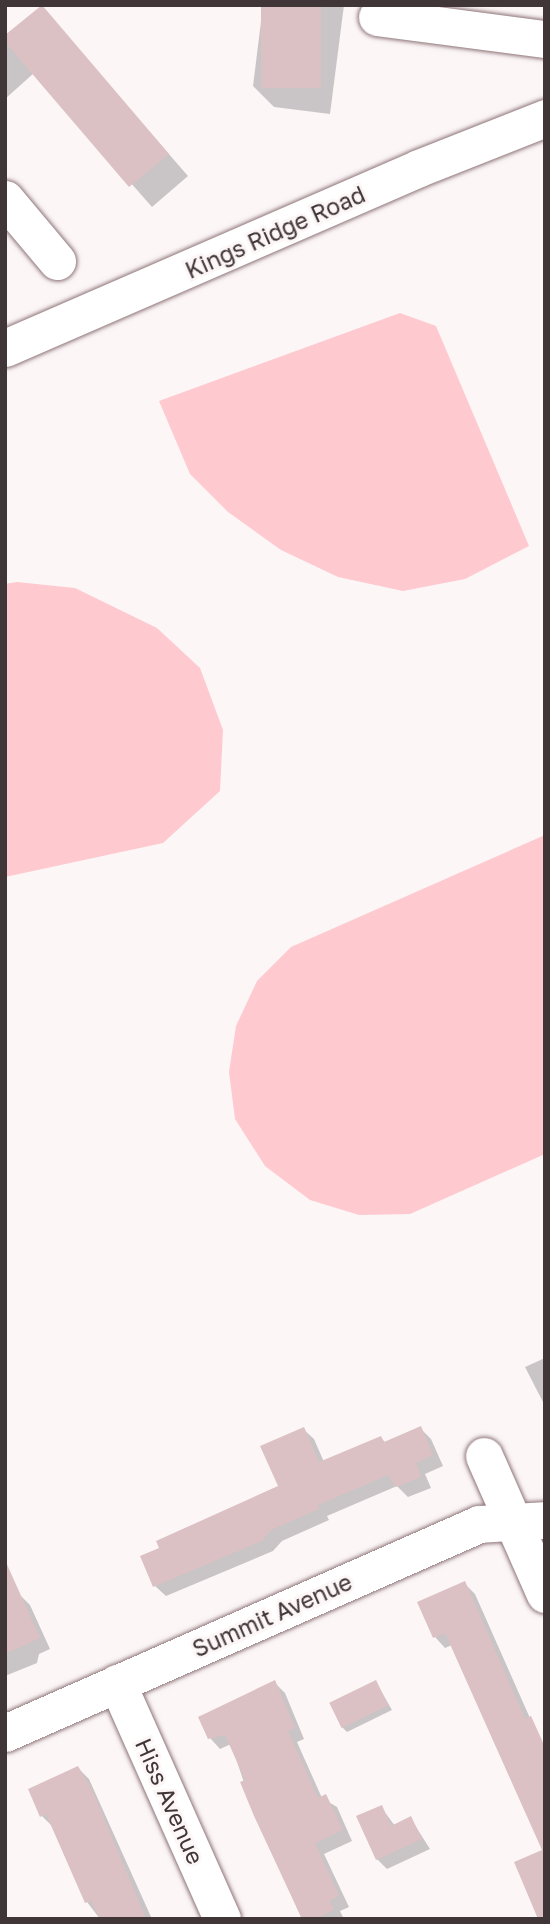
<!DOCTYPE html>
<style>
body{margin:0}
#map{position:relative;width:550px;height:1924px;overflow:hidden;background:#fcf6f7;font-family:"Golos Text",sans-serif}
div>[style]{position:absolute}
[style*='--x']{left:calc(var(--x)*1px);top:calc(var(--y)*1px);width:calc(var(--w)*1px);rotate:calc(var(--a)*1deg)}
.green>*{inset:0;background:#fec9cf}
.shadow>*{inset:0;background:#0003}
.building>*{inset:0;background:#dcc1c4;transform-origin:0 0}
.roads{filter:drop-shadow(0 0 2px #8e7578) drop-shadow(0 0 2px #8e7578)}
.minor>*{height:37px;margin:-18.5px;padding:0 18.5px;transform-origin:18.5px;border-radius:18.5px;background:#fff}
span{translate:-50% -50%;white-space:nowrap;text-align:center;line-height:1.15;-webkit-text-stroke:6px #fcf6f7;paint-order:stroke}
.street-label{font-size:23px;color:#403537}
.frame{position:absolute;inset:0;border:7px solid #403537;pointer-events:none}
</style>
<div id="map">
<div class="green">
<div style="clip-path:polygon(400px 313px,436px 326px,529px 546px,465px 579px,403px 591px,338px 577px,281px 550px,228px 512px,190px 474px,159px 401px)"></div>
<div style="clip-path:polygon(17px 582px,75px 588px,157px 628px,200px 668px,223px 730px,220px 791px,163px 843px,5px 877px,5px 584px)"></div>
<div style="clip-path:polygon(545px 835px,545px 1154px,410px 1214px,359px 1215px,310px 1200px,265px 1166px,235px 1119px,229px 1072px,236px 1026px,257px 981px,291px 947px)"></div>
</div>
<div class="shadow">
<div style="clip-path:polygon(263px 5px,344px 5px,330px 114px,274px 107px,253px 86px)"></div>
<div style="clip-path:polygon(41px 7px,188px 176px,152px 207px,34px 73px,5px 99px,5px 31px,9px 35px)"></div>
<div style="clip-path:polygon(545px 1358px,545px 1406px,525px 1367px)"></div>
<div style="clip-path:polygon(420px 1428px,431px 1439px,443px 1466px,425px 1474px,431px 1488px,408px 1497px,397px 1486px,327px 1516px,329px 1520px,282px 1541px,273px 1551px,166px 1596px,155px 1586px,281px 1487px,303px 1429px,314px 1439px,324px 1462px,381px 1438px,386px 1443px)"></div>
<div style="clip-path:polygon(464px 1583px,475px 1594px,545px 1752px,544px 1851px,452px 1645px,445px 1648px,435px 1637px,419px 1603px)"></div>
<div style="clip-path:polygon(19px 1594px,30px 1605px,50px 1649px,39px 1654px,37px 1663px,5px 1676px,5px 1601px)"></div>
<div style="clip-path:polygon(274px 1682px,285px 1693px,304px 1739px,297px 1742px,322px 1798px,337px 1807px,352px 1841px,324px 1854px,349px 1907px,340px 1911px,344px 1919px,302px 1919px,255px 1815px,231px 1744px,220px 1749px,210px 1738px)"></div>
<div style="clip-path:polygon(376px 1682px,392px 1710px,347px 1732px,342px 1727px)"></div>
<div style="clip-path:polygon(78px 1768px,89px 1779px,152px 1919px,100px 1919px,87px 1902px,52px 1826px,42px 1816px)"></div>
<div style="clip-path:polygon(381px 1807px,395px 1826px,411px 1819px,430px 1849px,387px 1869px,377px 1859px)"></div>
</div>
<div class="building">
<div style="clip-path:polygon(42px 5px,169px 154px,129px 187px,5px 42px,5px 35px)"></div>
<div style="left:261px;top:5px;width:60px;height:83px"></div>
<div style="clip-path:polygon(421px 1426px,433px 1455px,416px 1463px,421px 1477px,396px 1487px,388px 1475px,318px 1505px,319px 1509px,271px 1530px,262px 1541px,153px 1587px,140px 1556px,159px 1548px,156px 1541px,278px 1486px,260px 1446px,304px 1427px,319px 1462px,381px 1436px,384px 1442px)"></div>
<div style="clip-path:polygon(5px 1560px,40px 1638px,5px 1654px)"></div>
<div style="clip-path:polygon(465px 1581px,525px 1719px,531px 1716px,545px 1747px,545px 1919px,538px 1919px,514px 1862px,542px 1850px,445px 1633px,433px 1638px,417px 1602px)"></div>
<div style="clip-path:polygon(275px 1680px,295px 1728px,288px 1731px,318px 1798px,326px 1794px,343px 1830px,315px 1843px,339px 1896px,329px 1901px,334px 1910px,315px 1919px,302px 1919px,254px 1816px,240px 1782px,245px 1780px,225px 1735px,208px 1739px,198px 1717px)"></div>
<div style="left:376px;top:1680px;width:28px;height:52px;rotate:64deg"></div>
<div style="clip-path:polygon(78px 1766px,93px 1792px,146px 1919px,100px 1919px,91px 1901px,85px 1903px,46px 1814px,40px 1817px,28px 1789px)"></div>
<div style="clip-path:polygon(382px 1805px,391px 1826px,411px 1816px,422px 1839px,376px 1860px,356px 1816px)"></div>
</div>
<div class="roads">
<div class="minor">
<div style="--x:377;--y:17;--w:169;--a:7.5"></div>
<div style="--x:5;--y:199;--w:81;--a:50"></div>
<div style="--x:5;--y:348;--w:451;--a:-23.5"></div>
<div style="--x:419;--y:168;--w:136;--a:-21.6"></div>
<div style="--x:484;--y:1456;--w:151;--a:66.2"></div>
<div style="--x:117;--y:1683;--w:258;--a:66"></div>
<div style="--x:5;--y:1733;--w:518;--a:-23.79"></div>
<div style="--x:479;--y:1524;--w:66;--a:-3.5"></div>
</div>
</div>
<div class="street-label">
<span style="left:275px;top:232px;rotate:-24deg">Kings Ridge Road</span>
<span style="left:272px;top:1615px;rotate:-24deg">Summit Avenue</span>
<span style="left:170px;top:1801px;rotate:66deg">Hiss Avenue</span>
</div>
<div class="frame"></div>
</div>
